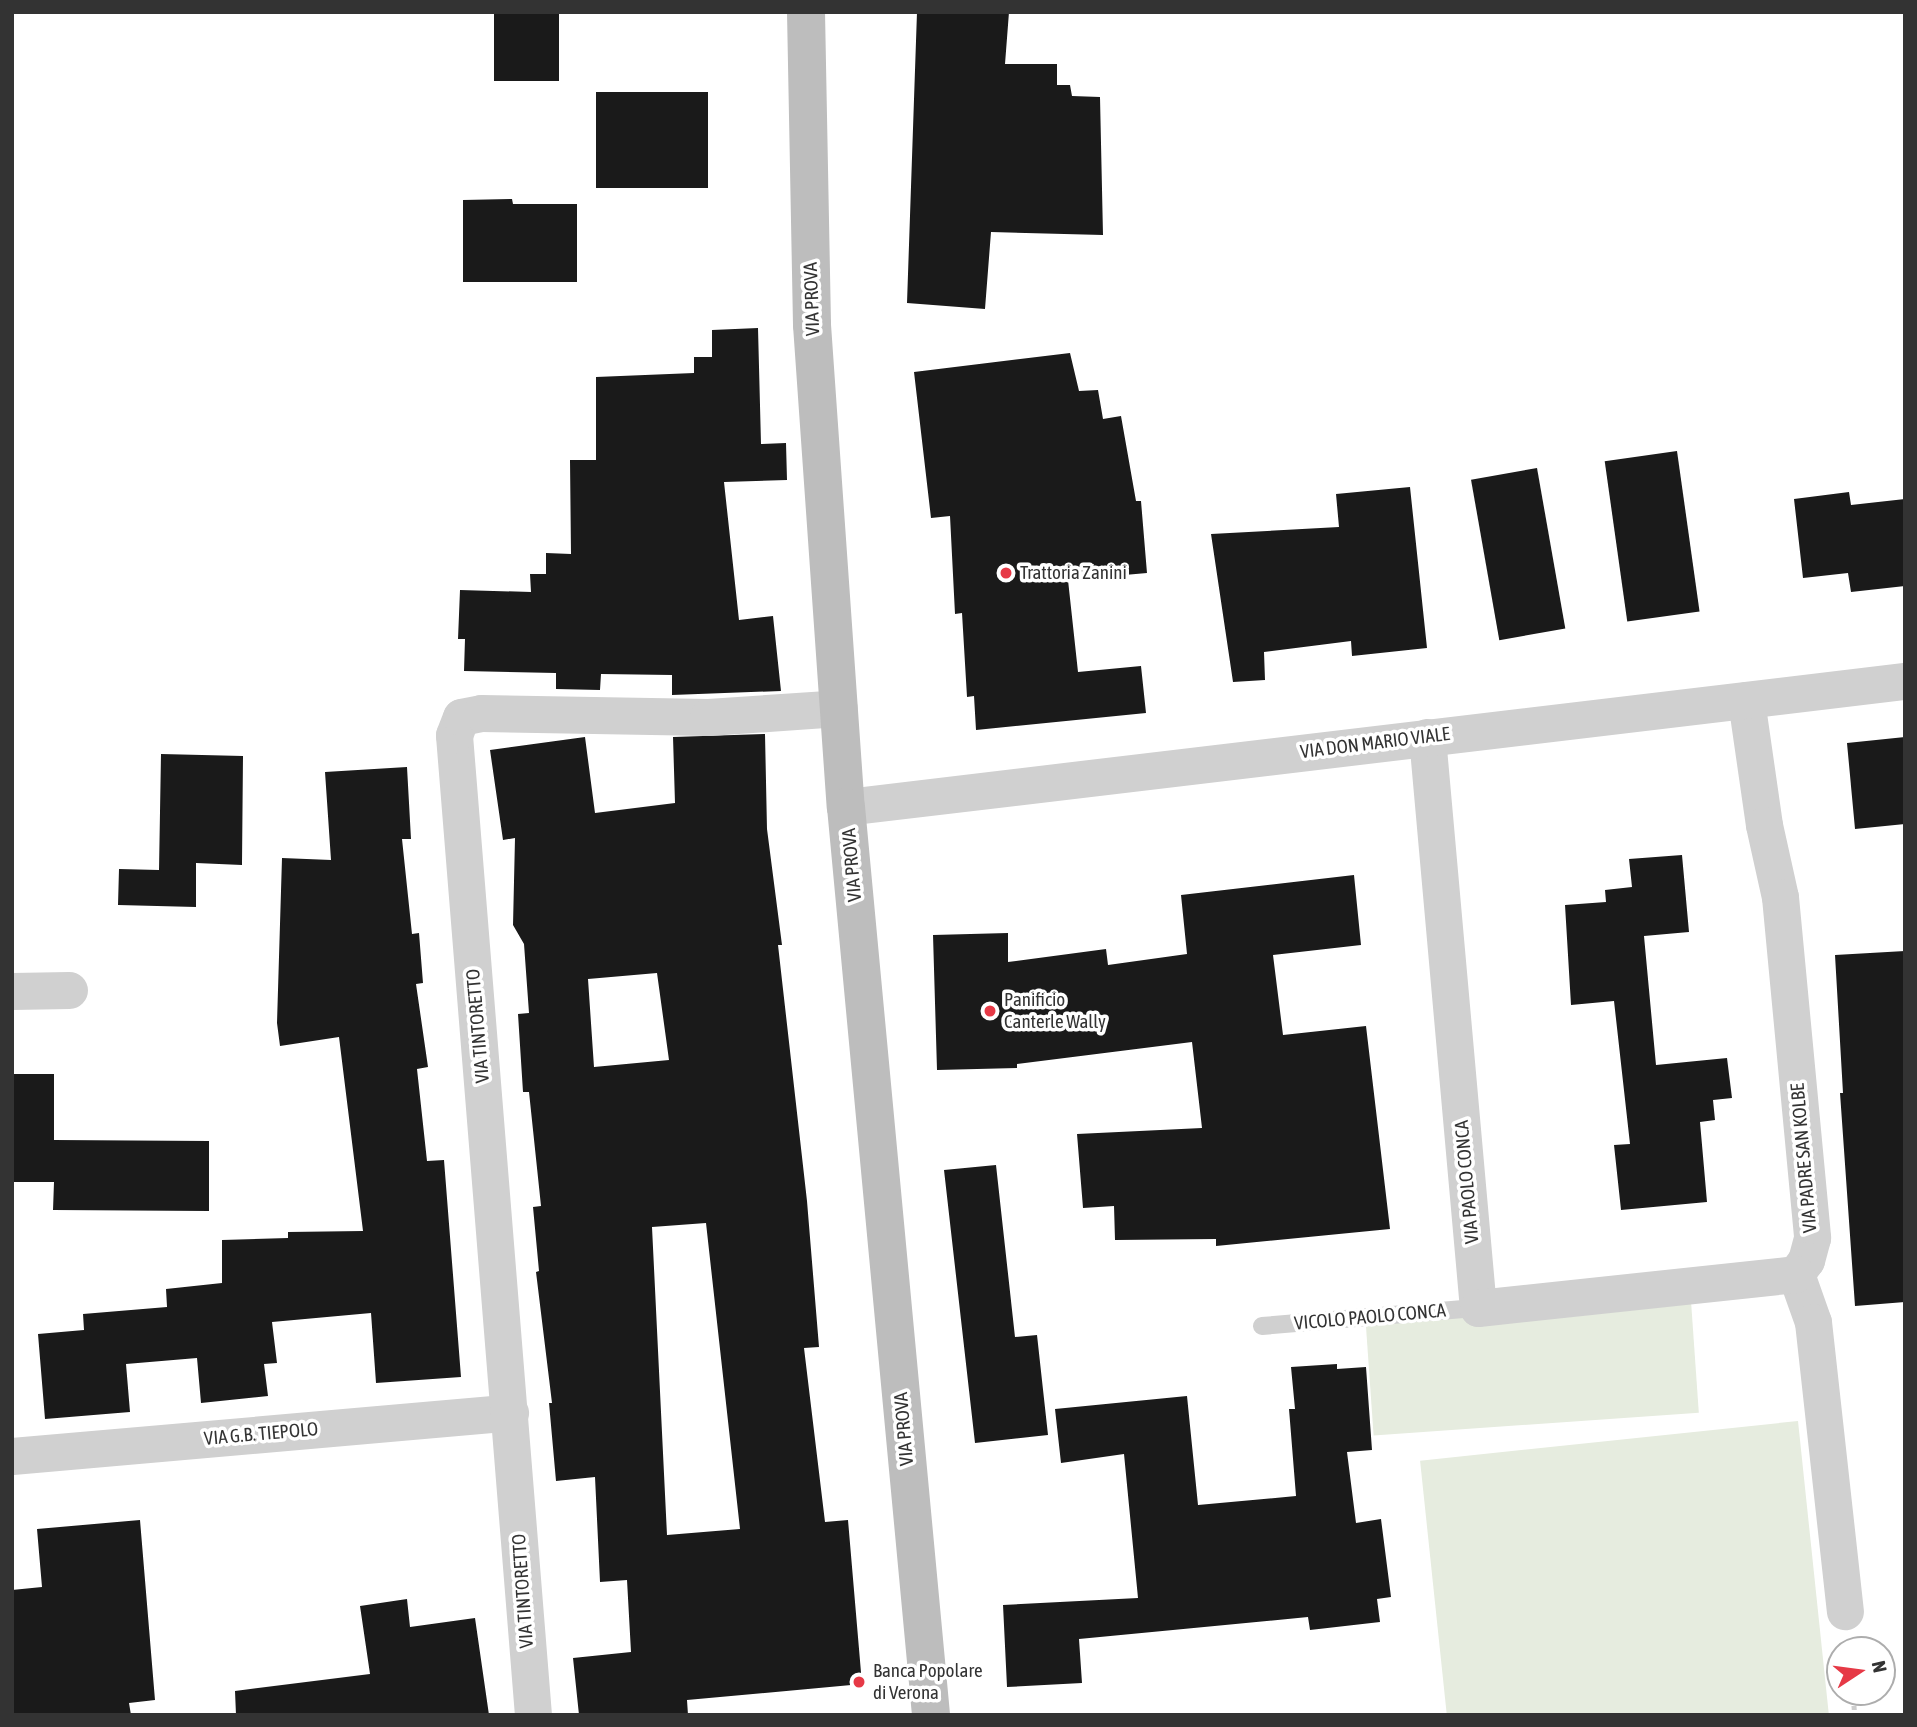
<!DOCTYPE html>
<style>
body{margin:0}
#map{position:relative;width:1917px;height:1727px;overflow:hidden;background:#fff;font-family:"Asap Condensed",sans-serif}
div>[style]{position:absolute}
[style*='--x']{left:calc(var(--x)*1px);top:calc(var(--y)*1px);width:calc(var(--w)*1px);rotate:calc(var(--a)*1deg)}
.green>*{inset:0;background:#e6ecdf;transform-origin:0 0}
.building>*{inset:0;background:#1a1a1a;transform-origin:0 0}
.path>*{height:4.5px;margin-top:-2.25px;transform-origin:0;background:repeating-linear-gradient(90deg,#cdcdcd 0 3.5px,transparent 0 7px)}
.lane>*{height:18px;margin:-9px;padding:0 9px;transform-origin:9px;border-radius:9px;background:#d0d0d0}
.street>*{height:37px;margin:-18.5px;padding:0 18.5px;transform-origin:18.5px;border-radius:18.5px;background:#d0d0d0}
.secondary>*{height:38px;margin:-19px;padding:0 19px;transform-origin:19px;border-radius:19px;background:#bdbdbd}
.dots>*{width:19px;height:19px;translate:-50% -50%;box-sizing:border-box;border:4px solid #fff;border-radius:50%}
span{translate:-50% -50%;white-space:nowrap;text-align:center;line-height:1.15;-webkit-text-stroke:7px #fff;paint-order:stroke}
.street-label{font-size:19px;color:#333}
.poi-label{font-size:19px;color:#333}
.left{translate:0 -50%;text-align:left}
.frame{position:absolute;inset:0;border:14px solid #333;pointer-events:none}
.north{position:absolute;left:1826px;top:1636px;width:70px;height:70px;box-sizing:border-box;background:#fff;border:2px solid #adadad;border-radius:50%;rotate:77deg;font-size:19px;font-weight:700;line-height:28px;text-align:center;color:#333}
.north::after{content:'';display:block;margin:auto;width:24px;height:32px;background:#e63946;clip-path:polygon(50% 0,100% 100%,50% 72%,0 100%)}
</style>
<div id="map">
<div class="green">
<div style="left:1691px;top:1301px;width:112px;height:326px;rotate:86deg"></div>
<div style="left:1798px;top:1421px;width:296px;height:380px;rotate:84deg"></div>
</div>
<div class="building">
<div style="left:494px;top:12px;width:65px;height:69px"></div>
<div style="clip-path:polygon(917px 12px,1009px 12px,1005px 64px,1057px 64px,1057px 85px,1070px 85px,1072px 96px,1100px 97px,1103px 235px,991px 232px,985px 309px,907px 303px)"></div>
<div style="left:596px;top:92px;width:112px;height:96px"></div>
<div style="clip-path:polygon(512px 199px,513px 204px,577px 204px,577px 282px,463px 282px,463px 200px)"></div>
<div style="clip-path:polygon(758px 328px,761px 444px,786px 443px,787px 480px,724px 482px,739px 620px,773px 616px,781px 691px,672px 695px,672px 675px,601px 674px,600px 690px,556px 689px,556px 673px,464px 671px,465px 639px,458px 639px,460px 590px,531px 592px,530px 574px,546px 574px,546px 553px,571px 554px,570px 460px,596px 460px,596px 377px,694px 373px,694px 357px,712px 357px,712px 330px)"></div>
<div style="clip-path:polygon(1070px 353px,1079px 391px,1098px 390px,1103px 419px,1121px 416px,1136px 501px,1141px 501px,1147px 573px,1068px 580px,1078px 672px,1141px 666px,1146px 713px,976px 730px,974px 696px,967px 697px,962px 613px,955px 614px,950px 516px,931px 518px,914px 372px)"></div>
<div style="left:1677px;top:451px;width:162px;height:73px;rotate:82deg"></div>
<div style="left:1537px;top:468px;width:163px;height:67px;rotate:80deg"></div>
<div style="clip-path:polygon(1410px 487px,1427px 648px,1352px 656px,1351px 641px,1264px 652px,1265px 680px,1233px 682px,1211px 534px,1339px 527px,1336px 494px)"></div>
<div style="clip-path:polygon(1849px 492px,1851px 505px,1905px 499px,1905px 586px,1851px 592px,1848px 573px,1803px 578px,1794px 499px)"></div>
<div style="clip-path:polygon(evenodd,765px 734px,767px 829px,782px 945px,778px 945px,807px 1201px,819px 1347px,804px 1348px,825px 1522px,848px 1520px,862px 1684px,687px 1700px,688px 1715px,579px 1715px,573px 1658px,631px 1652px,627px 1580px,600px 1582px,595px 1477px,556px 1481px,549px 1403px,552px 1403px,536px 1272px,539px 1271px,533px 1207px,541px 1206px,529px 1092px,523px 1092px,518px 1014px,529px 1013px,524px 944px,513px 925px,515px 838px,503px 840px,490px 750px,585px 737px,595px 813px,675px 803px,673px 737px,765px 734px,657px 973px,669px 1060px,594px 1067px,588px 979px,657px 973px,765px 734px,706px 1223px,740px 1529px,667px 1535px,652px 1227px,706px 1223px)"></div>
<div style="clip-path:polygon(1905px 737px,1905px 824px,1855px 829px,1847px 743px)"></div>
<div style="clip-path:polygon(161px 754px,243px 756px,242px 865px,196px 863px,196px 907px,118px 905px,119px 869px,159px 870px)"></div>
<div style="clip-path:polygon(407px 767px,411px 839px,402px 839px,412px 934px,419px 933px,423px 983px,416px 984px,428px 1067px,417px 1069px,427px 1161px,444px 1160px,461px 1377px,376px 1383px,371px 1313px,272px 1322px,277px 1363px,264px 1364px,268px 1396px,201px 1403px,197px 1358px,126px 1364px,130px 1412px,45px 1419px,38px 1334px,84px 1330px,83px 1314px,167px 1307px,166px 1289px,222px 1283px,222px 1240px,288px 1238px,288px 1232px,363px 1231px,339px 1037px,280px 1046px,277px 1023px,282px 858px,331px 860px,325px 772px)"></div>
<div style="clip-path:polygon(1682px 855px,1689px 932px,1644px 936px,1656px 1065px,1727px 1058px,1732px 1098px,1713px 1100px,1715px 1120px,1700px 1122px,1707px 1202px,1621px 1210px,1614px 1145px,1630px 1144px,1614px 1001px,1571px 1005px,1565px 905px,1606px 902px,1605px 890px,1632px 887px,1629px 859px)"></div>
<div style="clip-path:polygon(1354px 875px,1361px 945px,1273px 955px,1283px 1035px,1366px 1026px,1390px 1229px,1216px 1246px,1216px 1239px,1115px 1240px,1114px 1206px,1083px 1208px,1077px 1134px,1202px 1128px,1192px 1042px,1017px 1064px,1017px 1068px,937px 1070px,933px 935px,1008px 933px,1008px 962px,1106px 949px,1108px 965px,1187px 954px,1181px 895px)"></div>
<div style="clip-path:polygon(1905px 951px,1905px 1302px,1855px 1306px,1840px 1093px,1843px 1093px,1835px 955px)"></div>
<div style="clip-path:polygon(12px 1074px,54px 1074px,54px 1140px,209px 1141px,209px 1211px,53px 1210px,54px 1182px,12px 1182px)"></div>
<div style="clip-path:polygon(996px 1165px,1015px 1337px,1037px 1335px,1048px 1435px,975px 1443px,944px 1170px)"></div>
<div style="clip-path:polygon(1337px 1364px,1337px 1369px,1366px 1367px,1372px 1450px,1347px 1452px,1356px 1523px,1381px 1519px,1391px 1597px,1377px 1599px,1380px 1622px,1310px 1630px,1308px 1617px,1079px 1639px,1082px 1683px,1007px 1687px,1003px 1605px,1138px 1598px,1124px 1454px,1061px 1463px,1055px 1409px,1187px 1396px,1198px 1505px,1296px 1496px,1289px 1409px,1295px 1409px,1291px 1367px)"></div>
<div style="clip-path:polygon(140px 1520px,155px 1700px,129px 1703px,131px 1715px,12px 1715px,12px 1590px,42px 1587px,37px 1529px)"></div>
<div style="clip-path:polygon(407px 1599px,410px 1627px,475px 1618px,489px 1715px,236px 1715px,235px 1691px,370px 1674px,360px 1606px)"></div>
</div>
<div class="path">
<div style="--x:1853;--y:1692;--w:23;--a:85"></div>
</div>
<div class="lane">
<div style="--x:1262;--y:1326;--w:217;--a:-4.8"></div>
</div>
<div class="street">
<div style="--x:1746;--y:700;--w:126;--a:81.8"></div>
<div style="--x:1764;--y:825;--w:74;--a:77.5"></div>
<div style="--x:1780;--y:897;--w:342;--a:84.6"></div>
<div style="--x:1812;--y:1238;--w:23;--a:105"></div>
<div style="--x:1806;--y:1260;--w:17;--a:126"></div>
<div style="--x:1796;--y:1274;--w:51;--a:70.5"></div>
<div style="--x:1813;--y:1322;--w:291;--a:83.7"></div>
<div style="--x:1427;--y:737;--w:573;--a:84.9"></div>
<div style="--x:1478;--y:1308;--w:320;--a:-6.1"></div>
<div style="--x:846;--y:807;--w:1066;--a:-6.79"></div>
<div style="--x:12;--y:991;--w:57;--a:-1"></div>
<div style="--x:12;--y:1456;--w:500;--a:-5"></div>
<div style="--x:533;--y:1715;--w:983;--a:-94.61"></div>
<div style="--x:454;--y:735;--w:19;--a:-69"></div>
<div style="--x:461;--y:717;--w:20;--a:-11"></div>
<div style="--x:481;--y:713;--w:227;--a:1"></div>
<div style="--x:708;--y:717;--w:131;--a:-3.9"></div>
</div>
<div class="secondary">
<div style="--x:806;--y:12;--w:313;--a:88.9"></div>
<div style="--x:812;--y:325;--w:483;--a:86"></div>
<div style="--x:846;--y:807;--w:912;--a:84.65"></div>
</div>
<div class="dots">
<div style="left:1006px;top:573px;background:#e63946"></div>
<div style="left:990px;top:1011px;background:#e63946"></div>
<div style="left:859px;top:1682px;background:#e63946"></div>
</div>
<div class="street-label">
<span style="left:812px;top:299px;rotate:-92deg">VIA PROVA</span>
<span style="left:1375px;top:743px;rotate:-7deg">VIA DON MARIO VIALE</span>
<span style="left:852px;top:865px;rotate:-95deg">VIA PROVA</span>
<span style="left:478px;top:1026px;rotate:-95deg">VIA TINTORETTO</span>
<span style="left:1804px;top:1158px;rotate:-95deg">VIA PADRE SAN KOLBE</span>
<span style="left:1467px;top:1182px;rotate:-95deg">VIA PAOLO CONCA</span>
<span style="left:1370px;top:1317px;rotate:-5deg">VICOLO PAOLO CONCA</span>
<span style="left:904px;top:1429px;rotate:-95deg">VIA PROVA</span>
<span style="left:261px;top:1434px;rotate:-5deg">VIA G.B. TIEPOLO</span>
<span style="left:523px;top:1591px;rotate:-94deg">VIA TINTORETTO</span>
</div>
<div class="poi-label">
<span class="left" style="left:1020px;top:573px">Trattoria Zanini</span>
<span class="left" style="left:1004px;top:1011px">Panificio<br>Canterle Wally</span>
<span class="left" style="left:873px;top:1682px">Banca Popolare<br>di Verona</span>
</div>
<div class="frame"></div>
<div class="north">N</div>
</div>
